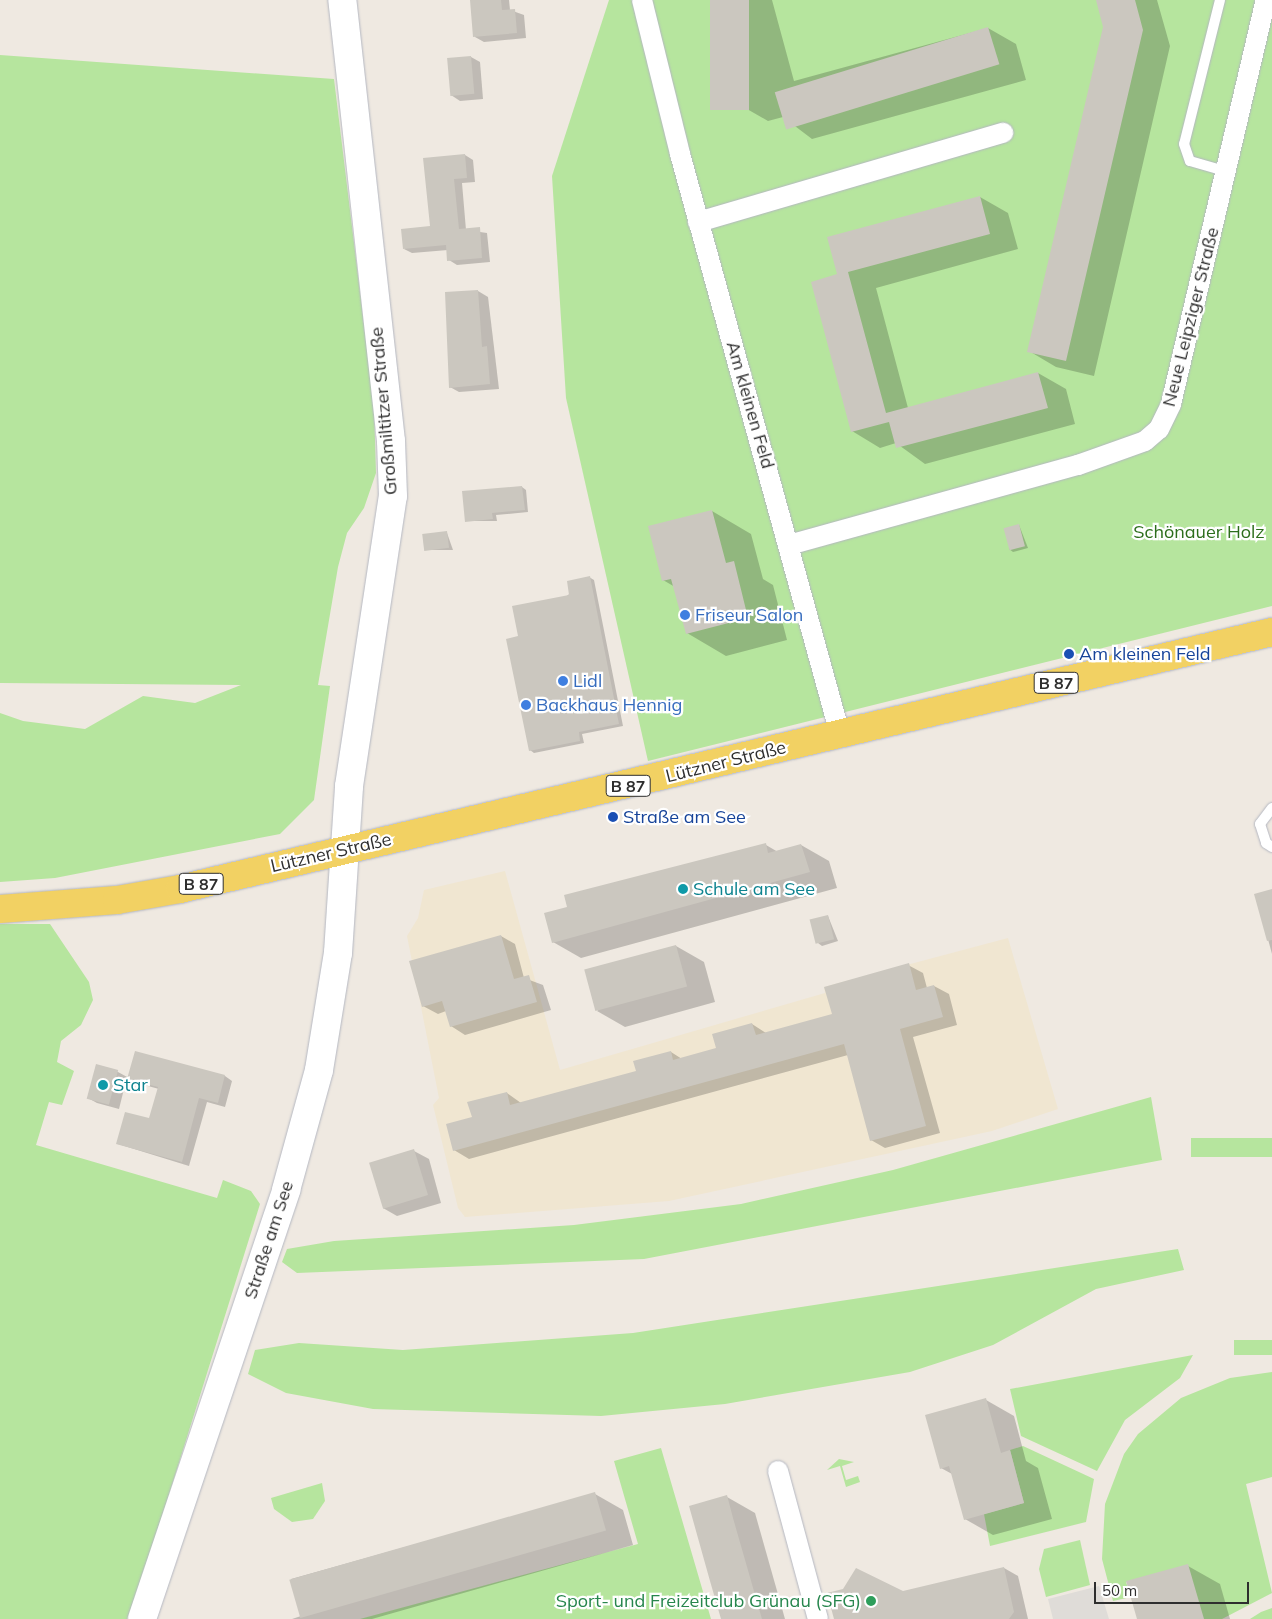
<!DOCTYPE html>
<meta charset="utf-8">
<style>
body{margin:0}
#map{position:relative;width:1272px;height:1619px;overflow:hidden;background:#efe9e1;font-family:Mulish,sans-serif}
div>[style]{position:absolute}
[style*='--x']{left:calc(var(--x)*1px);top:calc(var(--y)*1px);width:calc(var(--w)*1px);rotate:calc(var(--a)*1deg)}
.education>*{inset:0;background:#f0e6d1}
.green>*{inset:0;background:#b6e59e;transform-origin:0 0}
.plaza>*{inset:0;background:#dfdcd8}
.shadow>*{inset:0;background:#0003}
.building>*{inset:0;background:#cbc7bf;transform-origin:0 0}
.roads{filter:drop-shadow(0 0 1px #b4b7c1) drop-shadow(0 0 1px #b4b7c1)}
.lane>*{height:10px;margin:-5px;padding:0 5px;transform-origin:5px;border-radius:5px;background:#fff}
.street>*{height:20px;margin:-10px;padding:0 10px;transform-origin:10px;border-radius:10px;background:#fff}
.secondary>*{height:28px;margin:-14px;padding:0 14px;transform-origin:14px;border-radius:14px;background:#fff}
.primary>*{height:28px;margin:-14px;padding:0 14px;transform-origin:14px;border-radius:14px;background:#f2d163}
.dots>*{width:14px;height:14px;translate:-50% -50%;box-sizing:border-box;border:2px solid #fff;border-radius:50%}
span{translate:-50% -50%;white-space:nowrap;text-align:center;line-height:1.15;-webkit-text-stroke:4.5px #fff;paint-order:stroke}
.shield-label span{padding:1px 4px;background:#fff;border:1px solid;border-radius:4px;-webkit-text-stroke-width:0}
.shield-label{font-size:16px;color:#2e2e2e;font-weight:700}
.street-label{font-size:18px;color:#2e2e2e}
.park-label{font-size:18px;color:#2c6e1b}
.shop-label{font-size:18px;color:#366cbe}
.left{translate:0 -50%;text-align:left}
.transit-label{font-size:18px;color:#164399}
.culture-label{font-size:18px;color:#0d838f}
.leisure-label{font-size:18px;color:#27864d}
.right{translate:-100% -50%;text-align:right}
.scale{position:absolute;left:1094px;top:1582px;width:155px;height:22px;box-sizing:border-box;border:2px solid #2e2e2e;border-top:0;padding-left:6px;font-size:15px;line-height:18px;white-space:nowrap;color:#2e2e2e;-webkit-text-stroke:4px #fff;paint-order:stroke}
</style>
<div id="map">
<div class="education">
<div style="clip-path:polygon(505px 871px,560px 1070px,825px 993px,824px 987px,1008px 938px,1058px 1109px,992px 1131px,669px 1201px,465px 1217px,458px 1208px,433px 1105px,439px 1098px,407px 936px,418px 918px,424px 890px)"></div>
</div>
<div class="green">
<div style="clip-path:polygon(609px 0,1272px 0,1272px 606px,648px 761px,566px 398px,552px 176px)"></div>
<div style="clip-path:polygon(0 55px,334px 79px,374px 407px,376px 473px,364px 508px,347px 533px,338px 567px,318px 685px,330px 686px,314px 800px,280px 834px,55px 878px,0 882px,0 713px,23px 721px,85px 729px,143px 696px,195px 703px,241px 685px,0 683px)"></div>
<div style="clip-path:polygon(0 924px,50px 924px,89px 982px,93px 1000px,81px 1025px,61px 1041px,57px 1062px,74px 1071px,62px 1105px,49px 1102px,36px 1145px,217px 1198px,223px 1180px,251px 1191px,260px 1204px,130px 1619px,0 1619px)"></div>
<div style="clip-path:polygon(1151px 1097px,1162px 1160px,644px 1259px,297px 1273px,282px 1262px,287px 1249px,334px 1241px,574px 1225px,741px 1204px,893px 1170px)"></div>
<div style="left:1272px;top:1138px;width:19px;height:81px;rotate:90deg"></div>
<div style="clip-path:polygon(1178px 1249px,1184px 1270px,1096px 1289px,993px 1345px,910px 1372px,725px 1404px,601px 1416px,373px 1409px,286px 1393px,248px 1374px,255px 1350px,299px 1343px,403px 1350px,633px 1333px)"></div>
<div style="left:1272px;top:1340px;width:15px;height:38px;rotate:90deg"></div>
<div style="clip-path:polygon(1193px 1355px,1180px 1378px,1125px 1420px,1097px 1471px,1021px 1436px,1010px 1389px)"></div>
<div style="clip-path:polygon(1272px 1372px,1272px 1477px,1246px 1484px,1272px 1593px,1222px 1619px,1204px 1619px,1126px 1582px,1131px 1597px,1113px 1601px,1102px 1559px,1105px 1504px,1124px 1454px,1138px 1434px,1181px 1398px,1230px 1378px)"></div>
<div style="clip-path:polygon(1023px 1446px,1094px 1479px,1086px 1522px,990px 1546px,984px 1514px,1024px 1503px,1010px 1450px)"></div>
<div style="clip-path:polygon(661px 1448px,711px 1619px,360px 1619px,638px 1544px,614px 1461px)"></div>
<div style="clip-path:polygon(839px 1459px,854px 1462px,842px 1466px,846px 1480px,858px 1476px,860px 1482px,846px 1487px,840px 1466px,827px 1470px)"></div>
<div style="clip-path:polygon(322px 1483px,325px 1501px,313px 1519px,292px 1522px,274px 1509px,271px 1498px)"></div>
<div style="clip-path:polygon(1080px 1540px,1090px 1585px,1046px 1597px,1039px 1569px,1044px 1549px)"></div>
<div style="clip-path:polygon(1272px 1608px,1272px 1619px,1250px 1619px,1261px 1612px)"></div>
</div>
<div class="plaza">
<div style="clip-path:polygon(1099px 1586px,1109px 1619px,1053px 1619px,1048px 1599px)"></div>
</div>
<div class="shadow">
<div style="clip-path:polygon(471px 0,509px 0,510px 10px,524px 15px,526px 38px,484px 42px,475px 37px)"></div>
<div style="clip-path:polygon(711px 0,772px 0,794px 81px,988px 28px,1016px 44px,1026px 80px,812px 139px,783px 117px,768px 121px,740px 105px)"></div>
<div style="clip-path:polygon(1097px 0,1157px 0,1170px 46px,1094px 376px,1056px 367px,1029px 351px,1104px 27px)"></div>
<div style="clip-path:polygon(471px 57px,480px 62px,483px 99px,460px 101px,451px 95px)"></div>
<div style="clip-path:polygon(465px 155px,473px 160px,475px 182px,462px 183px,466px 230px,487px 233px,490px 262px,457px 265px,449px 260px,448px 250px,412px 253px,404px 249px,431px 227px)"></div>
<div style="clip-path:polygon(980px 197px,1008px 213px,1018px 249px,876px 288px,908px 408px,1038px 373px,1066px 389px,1075px 424px,925px 464px,896px 443px,880px 448px,852px 431px,839px 275px)"></div>
<div style="clip-path:polygon(478px 291px,488px 297px,499px 389px,459px 392px,450px 387px,446px 293px)"></div>
<div style="clip-path:polygon(522px 487px,526px 490px,528px 512px,496px 515px,497px 521px,466px 521px)"></div>
<div style="clip-path:polygon(712px 511px,751px 534px,763px 579px,773px 585px,787px 640px,726px 656px,687px 633px,675px 587px,663px 580px)"></div>
<div style="clip-path:polygon(1019px 525px,1028px 548px,1013px 552px,1009px 549px)"></div>
<div style="clip-path:polygon(447px 533px,453px 550px,425px 550px)"></div>
<div style="clip-path:polygon(589px 577px,594px 580px,623px 726px,582px 734px,584px 743px,534px 753px,530px 750px,519px 637px)"></div>
<div style="clip-path:polygon(766px 845px,778px 852px,801px 845px,829px 861px,837px 888px,581px 958px,553px 942px,568px 908px,565px 896px)"></div>
<div style="clip-path:polygon(1272px 890px,1272px 954px,1256px 895px)"></div>
<div style="clip-path:polygon(828px 916px,838px 941px,822px 946px,818px 943px)"></div>
<div style="clip-path:polygon(501px 936px,515px 944px,524px 978px,543px 985px,551px 1010px,465px 1035px,451px 1026px,446px 1011px,438px 1014px,423px 1006px)"></div>
<div style="clip-path:polygon(676px 946px,704px 962px,715px 1002px,625px 1027px,597px 1011px)"></div>
<div style="clip-path:polygon(908px 965px,923px 973px,927px 988px,934px 986px,949px 994px,957px 1025px,913px 1037px,940px 1133px,885px 1148px,871px 1140px,848px 1055px,469px 1159px,454px 1150px,473px 1118px,507px 1093px,521px 1103px,637px 1072px,671px 1052px,682px 1059px,718px 1049px,752px 1024px,766px 1033px,833px 1015px)"></div>
<div style="clip-path:polygon(97px 1066px,118px 1072px,129px 1078px,225px 1076px,232px 1081px,225px 1107px,207px 1102px,189px 1166px,118px 1144px,150px 1120px,159px 1089px,137px 1083px,127px 1077px,119px 1109px,97px 1103px,88px 1098px)"></div>
<div style="clip-path:polygon(414px 1151px,429px 1159px,441px 1203px,397px 1216px,383px 1208px)"></div>
<div style="clip-path:polygon(986px 1400px,1014px 1416px,1026px 1461px,1038px 1468px,1052px 1519px,993px 1535px,965px 1519px,952px 1474px,941px 1468px)"></div>
<div style="clip-path:polygon(595px 1494px,623px 1510px,633px 1545px,372px 1619px,292px 1619px,301px 1616px,291px 1579px)"></div>
<div style="clip-path:polygon(727px 1497px,755px 1513px,785px 1619px,722px 1619px)"></div>
<div style="clip-path:polygon(1188px 1566px,1220px 1584px,1230px 1619px,1138px 1619px)"></div>
<div style="clip-path:polygon(1004px 1568px,1018px 1576px,1028px 1619px,835px 1619px,903px 1592px)"></div>
</div>
<div class="building">
<div style="clip-path:polygon(470px 0,501px 0,502px 10px,515px 9px,517px 33px,473px 37px)"></div>
<div style="left:710px;top:0;width:39px;height:110px"></div>
<div style="clip-path:polygon(1096px 0,1135px 0,1143px 30px,1066px 361px,1027px 352px,1103px 27px)"></div>
<div style="left:988px;top:27px;width:39px;height:223px;rotate:73deg"></div>
<div style="left:471px;top:56px;width:38px;height:24px;rotate:85deg"></div>
<div style="clip-path:polygon(465px 154px,467px 178px,454px 179px,459px 229px,480px 227px,482px 258px,447px 261px,446px 245px,403px 249px,401px 229px,430px 226px,423px 158px)"></div>
<div style="clip-path:polygon(980px 196px,990px 234px,848px 272px,886px 413px,1038px 372px,1048px 408px,896px 448px,889px 422px,851px 432px,811px 282px,837px 274px,827px 237px)"></div>
<div style="clip-path:polygon(478px 290px,482px 347px,487px 346px,490px 384px,449px 388px,445px 292px)"></div>
<div style="clip-path:polygon(522px 486px,525px 510px,492px 513px,493px 519px,465px 522px,462px 491px)"></div>
<div style="clip-path:polygon(712px 510px,726px 563px,734px 561px,748px 618px,686px 634px,671px 579px,662px 581px,648px 526px)"></div>
<div style="left:1019px;top:524px;width:23px;height:16px;rotate:75deg"></div>
<div style="left:447px;top:531px;width:17px;height:25px;rotate:83deg"></div>
<div style="clip-path:polygon(590px 576px,619px 724px,579px 732px,580px 741px,529px 751px,506px 639px,518px 636px,512px 606px,569px 595px,567px 581px)"></div>
<div style="clip-path:polygon(766px 843px,768px 853px,801px 844px,810px 872px,552px 943px,544px 913px,567px 907px,564px 895px)"></div>
<div style="clip-path:polygon(1272px 889px,1272px 940px,1267px 941px,1254px 894px)"></div>
<div style="left:828px;top:915px;width:25px;height:19px;rotate:76deg"></div>
<div style="clip-path:polygon(501px 935px,514px 979px,529px 975px,537px 1002px,450px 1027px,442px 1001px,422px 1007px,409px 961px)"></div>
<div style="left:676px;top:945px;width:43px;height:95px;rotate:75deg"></div>
<div style="clip-path:polygon(909px 963px,916px 990px,934px 985px,943px 1017px,900px 1029px,926px 1126px,870px 1141px,844px 1044px,453px 1151px,446px 1124px,472px 1117px,467px 1102px,507px 1092px,510px 1105px,636px 1071px,633px 1061px,671px 1051px,673px 1060px,716px 1048px,712px 1034px,752px 1023px,756px 1035px,832px 1014px,824px 987px)"></div>
<div style="clip-path:polygon(135px 1051px,225px 1075px,218px 1103px,199px 1098px,182px 1162px,116px 1144px,125px 1112px,149px 1118px,158px 1087px,127px 1079px)"></div>
<div style="left:96px;top:1064px;width:23px;height:36px;rotate:15deg"></div>
<div style="left:414px;top:1149px;width:48px;height:47px;rotate:73deg"></div>
<div style="clip-path:polygon(986px 1398px,1001px 1453px,1010px 1450px,1024px 1503px,964px 1520px,949px 1466px,940px 1469px,925px 1415px)"></div>
<div style="left:595px;top:1492px;width:40px;height:318px;rotate:74deg"></div>
<div style="clip-path:polygon(727px 1495px,733px 1518px,762px 1619px,721px 1619px,710px 1581px,689px 1506px)"></div>
<div style="clip-path:polygon(1188px 1564px,1204px 1619px,1137px 1619px,1126px 1581px)"></div>
<div style="clip-path:polygon(1004px 1567px,1014px 1612px,1009px 1619px,834px 1619px,827px 1593px,843px 1589px,856px 1568px,903px 1591px)"></div>
</div>
<div class="roads">
<div class="lane">
<div style="--x:1220;--y:0;--w:148;--a:104"></div>
<div style="--x:1184;--y:144;--w:18;--a:71"></div>
<div style="--x:1190;--y:161;--w:37;--a:16"></div>
<div style="--x:1272;--y:808;--w:20;--a:127"></div>
<div style="--x:1260;--y:824;--w:20;--a:72"></div>
<div style="--x:1266;--y:843;--w:7;--a:34"></div>
</div>
<div class="street">
<div style="--x:642;--y:0;--w:159;--a:76.1"></div>
<div style="--x:680;--y:154;--w:602;--a:74.58"></div>
<div style="--x:698;--y:222;--w:318;--a:-16.3"></div>
<div style="--x:789;--y:545;--w:300;--a:-15.5"></div>
<div style="--x:1078;--y:465;--w:71;--a:-19.7"></div>
<div style="--x:1145;--y:441;--w:18;--a:-41"></div>
<div style="--x:1159;--y:429;--w:28;--a:-64"></div>
<div style="--x:1171;--y:404;--w:415;--a:-76.8"></div>
<div style="--x:778;--y:1471;--w:153;--a:74.9"></div>
</div>
<div class="secondary">
<div style="--x:142;--y:1619;--w:453;--a:-71.4"></div>
<div style="--x:286;--y:1190;--w:124;--a:-74.6"></div>
<div style="--x:319;--y:1070;--w:119;--a:-80.8"></div>
<div style="--x:338;--y:953;--w:167;--a:-86.2"></div>
<div style="--x:349;--y:786;--w:293;--a:-81.4"></div>
<div style="--x:393;--y:496;--w:55;--a:-92.1"></div>
<div style="--x:391;--y:441;--w:444;--a:-96.3"></div>
</div>
<div class="primary">
<div style="--x:0;--y:909;--w:117;--a:-4.4"></div>
<div style="--x:117;--y:900;--w:64;--a:-9.9"></div>
<div style="--x:180;--y:889;--w:1122;--a:-13.24"></div>
</div>
</div>
<div class="dots">
<div style="left:685px;top:615px;background:#3f7fe0"></div>
<div style="left:1069px;top:654px;background:#1a4fb4"></div>
<div style="left:563px;top:681px;background:#3f7fe0"></div>
<div style="left:526px;top:705px;background:#3f7fe0"></div>
<div style="left:613px;top:817px;background:#1a4fb4"></div>
<div style="left:683px;top:889px;background:#0f9aa8"></div>
<div style="left:103px;top:1085px;background:#0f9aa8"></div>
<div style="left:871px;top:1601px;background:#2e9e5b"></div>
</div>
<div class="shield-label">
<span style="left:1056px;top:683px">B 87</span>
<span style="left:628px;top:786px">B 87</span>
<span style="left:201px;top:884px">B 87</span>
</div>
<div class="street-label">
<span style="left:1191px;top:317px;rotate:-76deg">Neue Leipziger Straße</span>
<span style="left:750px;top:405px;rotate:74deg">Am kleinen Feld</span>
<span style="left:384px;top:411px;rotate:-95deg">Großmiltitzer Straße</span>
<span style="left:726px;top:762px;rotate:-14deg">Lützner Straße</span>
<span style="left:331px;top:853px;rotate:-13deg">Lützner Straße</span>
<span style="left:269px;top:1240px;rotate:-72deg">Straße am See</span>
</div>
<div class="park-label">
<span style="left:1199px;top:532px">Schönauer Holz</span>
</div>
<div class="shop-label">
<span class="left" style="left:695px;top:615px">Friseur Salon</span>
<span class="left" style="left:573px;top:681px">Lidl</span>
<span class="left" style="left:536px;top:705px">Backhaus Hennig</span>
</div>
<div class="transit-label">
<span class="left" style="left:1079px;top:654px">Am kleinen Feld</span>
<span class="left" style="left:623px;top:817px">Straße am See</span>
</div>
<div class="culture-label">
<span class="left" style="left:693px;top:889px">Schule am See</span>
<span class="left" style="left:113px;top:1085px">Star</span>
</div>
<div class="leisure-label">
<span class="right" style="left:861px;top:1601px">Sport- und Freizeitclub Grünau (SFG)</span>
</div>
<div class="scale">50 m</div>
</div>
